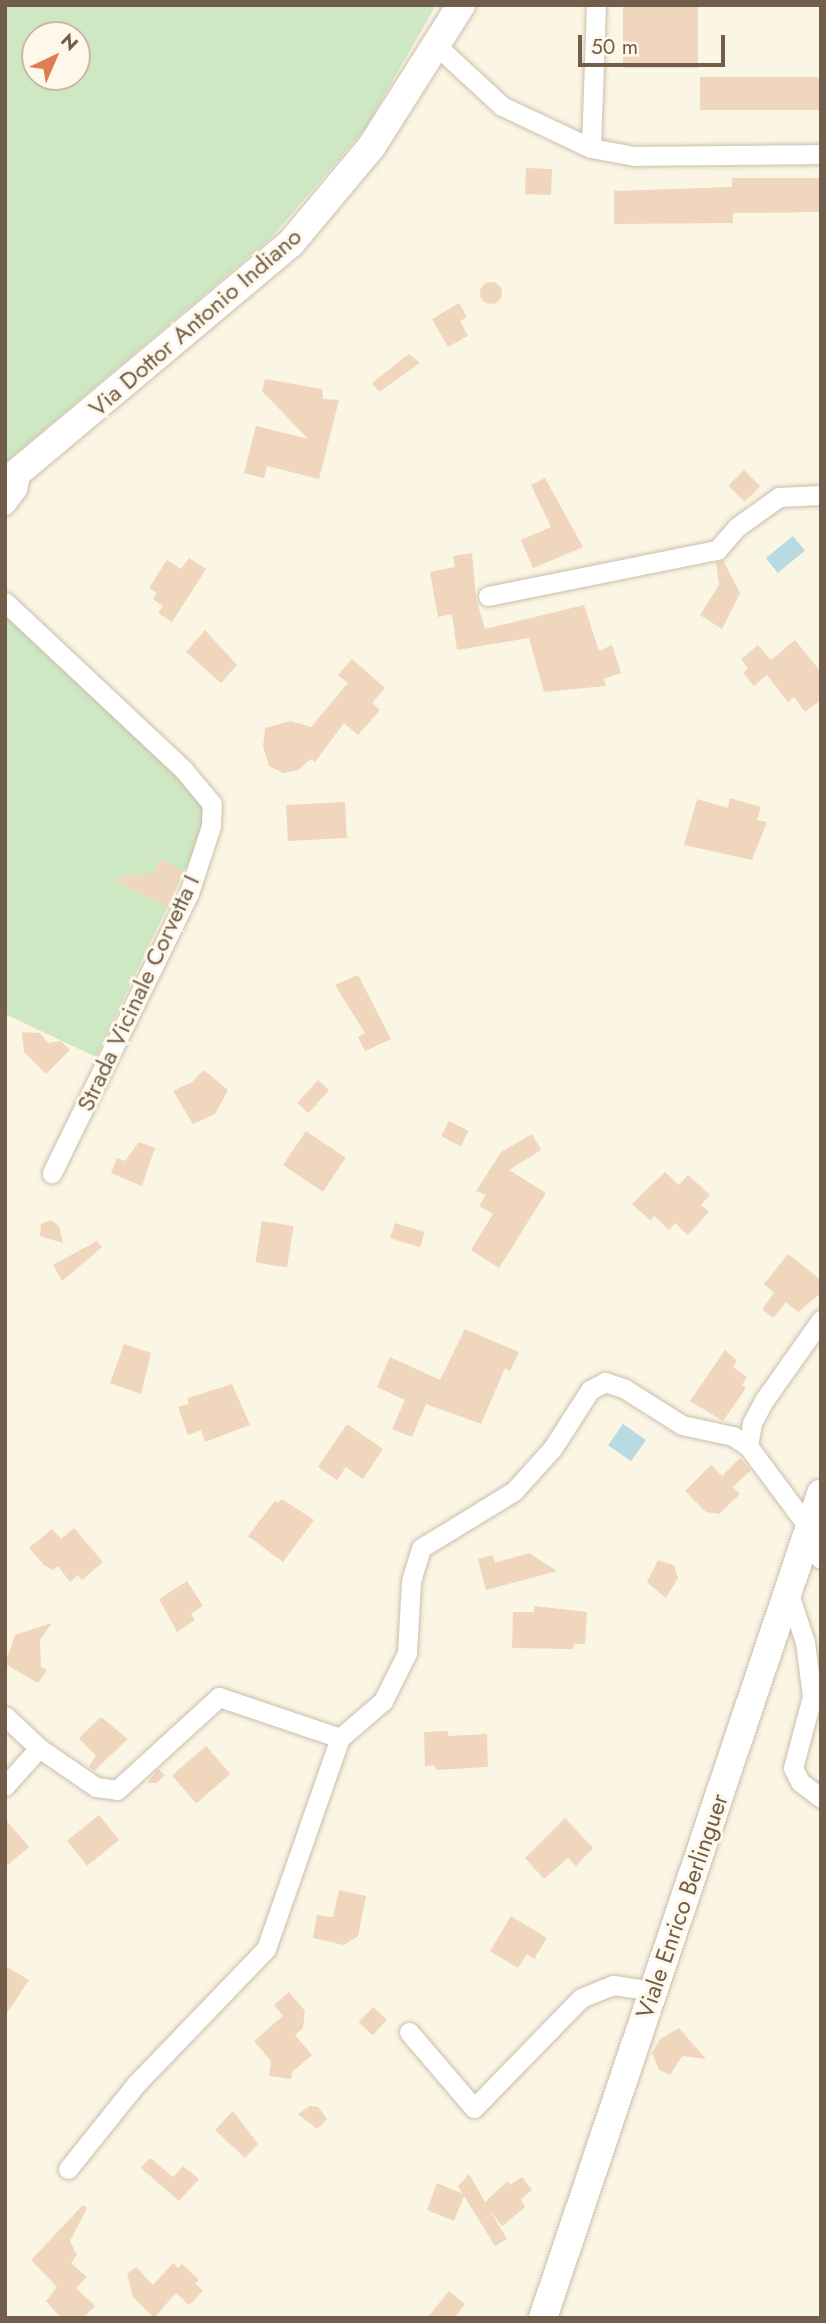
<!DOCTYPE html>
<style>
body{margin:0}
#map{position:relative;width:826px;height:2323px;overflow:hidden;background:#fbf5e4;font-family:Jost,sans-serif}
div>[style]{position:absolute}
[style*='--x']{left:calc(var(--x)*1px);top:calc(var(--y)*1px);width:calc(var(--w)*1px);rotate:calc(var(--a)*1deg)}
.green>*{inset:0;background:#cee8c3}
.water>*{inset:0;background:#b9d9e3;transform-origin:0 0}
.building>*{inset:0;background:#efd6bd;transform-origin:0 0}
.round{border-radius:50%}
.roads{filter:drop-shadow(0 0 2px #ccbdab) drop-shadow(0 0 2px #ccbdab)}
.street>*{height:19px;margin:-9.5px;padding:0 9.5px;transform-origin:9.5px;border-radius:9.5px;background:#fff}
.secondary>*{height:28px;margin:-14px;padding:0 14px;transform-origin:14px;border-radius:14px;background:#fff}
span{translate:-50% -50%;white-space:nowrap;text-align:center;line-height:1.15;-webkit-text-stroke:6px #fef8ea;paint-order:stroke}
.street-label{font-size:24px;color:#725d4b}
.frame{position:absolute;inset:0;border:7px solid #725d4b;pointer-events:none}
.north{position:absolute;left:21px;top:21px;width:70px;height:70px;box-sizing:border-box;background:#fef8ea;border:2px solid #c6baaa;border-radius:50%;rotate:44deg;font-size:19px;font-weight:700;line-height:28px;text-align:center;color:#725d4b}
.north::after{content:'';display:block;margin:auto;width:24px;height:32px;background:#df7f4f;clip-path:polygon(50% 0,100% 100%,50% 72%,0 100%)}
.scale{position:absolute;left:578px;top:35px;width:147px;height:32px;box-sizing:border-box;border:4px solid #725d4b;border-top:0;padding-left:9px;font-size:21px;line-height:24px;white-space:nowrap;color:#725d4b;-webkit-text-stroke:5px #fef8ea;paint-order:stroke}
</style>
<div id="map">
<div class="green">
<div style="clip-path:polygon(evenodd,5px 5px,436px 5px,365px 129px,271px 238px,5px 463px,5px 5px,35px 35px,77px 35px,77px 77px,35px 77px,35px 35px)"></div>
<div style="clip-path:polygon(5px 610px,208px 799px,202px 834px,96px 1057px,5px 1014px)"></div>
</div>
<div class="water">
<div style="left:793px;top:536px;width:19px;height:35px;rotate:51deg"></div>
<div style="left:623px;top:1424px;width:28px;height:26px;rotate:35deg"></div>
</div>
<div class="building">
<div style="left:623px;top:5px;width:75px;height:63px"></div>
<div style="left:821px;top:77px;width:33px;height:121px;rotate:90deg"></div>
<div style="left:526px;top:168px;width:26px;height:26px;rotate:2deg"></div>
<div style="clip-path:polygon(732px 178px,821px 178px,821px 212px,733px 213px,733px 223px,614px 224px,614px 191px,732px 187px)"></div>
<div class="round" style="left:480px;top:282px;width:22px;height:22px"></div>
<div style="clip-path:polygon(459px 303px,467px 317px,460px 321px,468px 336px,448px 347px,432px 319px)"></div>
<div style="clip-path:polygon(409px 354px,420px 363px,379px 392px,372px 383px)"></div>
<div style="clip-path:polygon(265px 379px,322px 389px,323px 399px,339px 400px,319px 479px,267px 466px,264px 478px,244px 473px,256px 426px,308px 439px,262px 391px)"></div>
<div style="left:744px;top:470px;width:23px;height:22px;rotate:45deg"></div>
<div style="clip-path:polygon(545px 478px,583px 547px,533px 568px,521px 540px,551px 527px,531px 485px)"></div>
<div style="clip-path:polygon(472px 553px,476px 598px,485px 629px,584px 605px,599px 651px,612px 645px,621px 673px,604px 679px,606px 686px,544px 692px,529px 638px,457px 650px,452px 614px,438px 617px,430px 572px,455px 567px,453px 556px)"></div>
<div style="clip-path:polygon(189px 558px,206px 569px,172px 622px,158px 613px,163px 606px,153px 599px,157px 593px,149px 588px,167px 560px,181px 569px)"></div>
<div style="clip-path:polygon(723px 560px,740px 593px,722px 629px,700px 615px,719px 585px,716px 563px)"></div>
<div style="clip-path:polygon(205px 630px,237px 665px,221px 683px,186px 652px)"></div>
<div style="clip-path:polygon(795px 640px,821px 672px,821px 700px,805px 712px,794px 697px,788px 702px,767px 675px,754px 686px,743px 673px,748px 668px,741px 659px,758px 645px,771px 660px)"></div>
<div style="clip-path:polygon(352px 659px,385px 688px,372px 703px,380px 710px,358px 735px,344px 723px,315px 762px,311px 759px,298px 770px,283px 773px,269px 766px,263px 747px,265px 728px,291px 721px,311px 727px,348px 683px,338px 675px)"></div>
<div style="clip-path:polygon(730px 798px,761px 807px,757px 820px,767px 822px,752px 860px,684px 845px,697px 799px,728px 808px)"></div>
<div style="left:345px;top:802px;width:36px;height:59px;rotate:87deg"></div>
<div style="clip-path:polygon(159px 858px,183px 871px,168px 907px,113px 879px,156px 872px)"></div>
<div style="clip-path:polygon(358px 975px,391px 1039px,365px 1051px,358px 1037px,365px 1033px,335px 985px)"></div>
<div style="clip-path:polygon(22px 1032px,40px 1033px,48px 1043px,61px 1041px,70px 1050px,46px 1074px,24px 1052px)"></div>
<div style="clip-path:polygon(204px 1070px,228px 1090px,215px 1114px,193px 1124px,173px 1091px,192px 1082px)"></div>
<div style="left:318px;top:1080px;width:15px;height:31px;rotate:42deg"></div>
<div style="left:449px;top:1121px;width:22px;height:17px;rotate:27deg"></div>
<div style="left:306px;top:1131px;width:48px;height:41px;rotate:34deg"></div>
<div style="clip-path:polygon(532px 1134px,541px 1150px,509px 1170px,546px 1193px,499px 1268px,471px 1250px,493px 1214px,479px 1206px,486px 1195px,476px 1191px,501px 1152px)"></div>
<div style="clip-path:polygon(139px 1142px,155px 1148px,142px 1186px,111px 1173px,117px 1158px,125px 1161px)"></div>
<div style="clip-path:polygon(665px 1172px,679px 1185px,688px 1175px,710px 1195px,701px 1205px,709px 1212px,688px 1235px,675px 1223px,669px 1230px,654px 1216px,651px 1221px,632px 1204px)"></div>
<div style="clip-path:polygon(51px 1220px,59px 1226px,63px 1243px,40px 1236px,41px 1224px)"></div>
<div style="left:262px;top:1221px;width:32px;height:42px;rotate:9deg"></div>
<div style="left:395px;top:1223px;width:31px;height:16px;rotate:17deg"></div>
<div style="clip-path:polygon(97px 1241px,102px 1247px,62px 1281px,53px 1265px)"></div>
<div style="clip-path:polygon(788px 1254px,821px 1280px,821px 1293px,798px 1312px,786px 1302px,773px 1318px,762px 1309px,774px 1293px,764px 1284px)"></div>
<div style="clip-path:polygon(465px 1329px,519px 1352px,510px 1371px,505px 1368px,481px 1424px,426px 1404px,412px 1437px,392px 1429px,405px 1400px,377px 1387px,390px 1357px,440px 1380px)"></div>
<div style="clip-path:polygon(124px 1344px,151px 1353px,141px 1394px,110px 1383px)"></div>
<div style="clip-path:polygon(725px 1350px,737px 1361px,733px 1367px,747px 1377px,742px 1385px,746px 1388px,723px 1421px,690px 1401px)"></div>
<div style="clip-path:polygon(232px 1384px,250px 1425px,205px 1442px,201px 1430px,188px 1435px,178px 1407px,188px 1404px,188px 1398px)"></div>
<div style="clip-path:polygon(347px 1424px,383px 1449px,363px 1479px,346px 1467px,337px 1480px,318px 1467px)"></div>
<div style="clip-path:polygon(740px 1458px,751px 1470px,733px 1487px,740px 1494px,719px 1514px,706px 1512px,685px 1491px,711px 1465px,722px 1476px)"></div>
<div style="clip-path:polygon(282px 1499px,314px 1520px,283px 1562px,248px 1536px,275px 1501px,278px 1503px)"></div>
<div style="clip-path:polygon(74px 1528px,103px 1562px,82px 1580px,78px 1575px,70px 1582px,58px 1566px,53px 1570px,44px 1565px,29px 1548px,52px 1529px,61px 1539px)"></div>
<div style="clip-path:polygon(529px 1553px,557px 1571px,486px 1590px,478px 1559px,493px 1555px,495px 1563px)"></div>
<div style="clip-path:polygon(658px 1560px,674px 1565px,678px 1578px,666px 1598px,647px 1582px)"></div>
<div style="clip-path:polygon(187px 1581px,203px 1606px,191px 1614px,195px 1620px,177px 1632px,159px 1599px)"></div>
<div style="clip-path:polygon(534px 1606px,587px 1612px,585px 1644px,574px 1644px,573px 1649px,512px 1648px,513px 1612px,534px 1612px)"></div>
<div style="clip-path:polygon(52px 1623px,40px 1640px,41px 1667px,47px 1670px,38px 1683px,5px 1664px,15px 1635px)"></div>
<div style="clip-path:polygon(101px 1717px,128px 1739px,94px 1771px,89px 1766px,96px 1756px,79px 1738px)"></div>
<div style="clip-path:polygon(448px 1731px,448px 1736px,487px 1734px,488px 1767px,436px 1770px,435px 1765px,425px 1766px,424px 1732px)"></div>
<div style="left:206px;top:1746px;width:37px;height:45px;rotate:49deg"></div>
<div style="clip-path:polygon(158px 1769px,165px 1775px,157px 1783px,147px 1783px)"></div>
<div style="left:99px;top:1815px;width:32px;height:41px;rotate:51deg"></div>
<div style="clip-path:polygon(565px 1818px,593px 1848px,576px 1866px,568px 1858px,544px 1879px,525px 1858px)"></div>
<div style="clip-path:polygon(5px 1819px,29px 1847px,5px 1867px)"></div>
<div style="clip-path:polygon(339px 1890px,366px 1896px,358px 1936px,344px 1945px,313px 1938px,317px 1915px,333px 1917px)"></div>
<div style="clip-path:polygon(511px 1916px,547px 1938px,534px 1959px,527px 1954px,518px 1968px,490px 1951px)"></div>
<div style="clip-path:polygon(5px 1966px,29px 1980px,5px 2016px)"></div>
<div style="clip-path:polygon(289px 1992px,305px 2011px,303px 2028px,295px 2035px,312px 2055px,292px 2072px,291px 2079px,269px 2076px,271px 2061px,254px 2041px,283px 2016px,274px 2005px)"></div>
<div style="left:373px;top:2007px;width:19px;height:21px;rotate:43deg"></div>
<div style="clip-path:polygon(679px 2028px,706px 2059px,682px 2056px,670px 2075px,659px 2070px,652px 2053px,660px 2039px)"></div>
<div style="clip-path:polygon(310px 2106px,318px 2107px,327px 2119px,317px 2129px,298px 2114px)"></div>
<div style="clip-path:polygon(233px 2111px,258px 2144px,245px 2158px,215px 2130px)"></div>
<div style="clip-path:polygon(150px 2158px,173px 2177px,183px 2166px,199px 2179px,179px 2201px,141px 2168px)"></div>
<div style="clip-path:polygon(469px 2174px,485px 2202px,508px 2181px,510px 2185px,522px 2177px,532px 2190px,521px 2199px,525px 2207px,502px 2226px,489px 2209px,507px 2239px,495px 2246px,464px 2196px,454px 2221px,427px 2210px,437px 2183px,463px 2194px,458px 2186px)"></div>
<div style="clip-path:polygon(83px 2205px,87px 2208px,70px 2241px,77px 2255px,71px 2263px,87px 2277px,76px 2288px,95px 2306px,83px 2318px,61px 2318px,46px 2301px,57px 2287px,31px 2260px)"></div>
<div style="clip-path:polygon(173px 2263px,178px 2268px,182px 2264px,199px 2280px,195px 2283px,203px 2291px,189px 2305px,176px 2293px,154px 2318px,133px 2297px,127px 2274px,136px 2267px,153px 2285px)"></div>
<div style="clip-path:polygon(449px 2291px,465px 2304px,454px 2318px,427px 2318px)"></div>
</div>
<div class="roads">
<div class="street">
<div style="--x:437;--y:46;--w:88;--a:42.7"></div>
<div style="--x:502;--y:106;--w:98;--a:25.3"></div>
<div style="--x:591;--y:148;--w:44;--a:10.5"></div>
<div style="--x:634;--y:156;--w:187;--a:-0.6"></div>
<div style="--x:591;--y:148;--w:143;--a:-88"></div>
<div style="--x:5;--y:505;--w:20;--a:-53"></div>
<div style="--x:17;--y:489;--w:19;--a:-78"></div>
<div style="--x:488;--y:596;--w:234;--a:-11.4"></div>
<div style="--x:717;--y:550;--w:30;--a:-49"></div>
<div style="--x:737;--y:527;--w:52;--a:-35.5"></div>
<div style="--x:779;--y:497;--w:42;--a:-2.7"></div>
<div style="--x:5;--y:602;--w:244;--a:43.2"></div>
<div style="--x:183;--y:769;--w:45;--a:50.4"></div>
<div style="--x:212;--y:804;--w:22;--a:93"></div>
<div style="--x:211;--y:826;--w:71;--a:108.2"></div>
<div style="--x:189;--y:893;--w:312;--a:116.1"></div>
<div style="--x:748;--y:1446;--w:102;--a:53.4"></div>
<div style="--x:804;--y:1542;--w:24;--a:45"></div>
<div style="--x:788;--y:1591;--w:54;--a:71.6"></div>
<div style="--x:805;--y:1642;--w:55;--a:82.7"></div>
<div style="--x:812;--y:1697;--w:73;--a:105"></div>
<div style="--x:793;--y:1768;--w:16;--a:63"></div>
<div style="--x:800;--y:1782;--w:26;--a:37"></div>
<div style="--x:5;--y:1716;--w:47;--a:43.3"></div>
<div style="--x:5;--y:1786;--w:51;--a:-48.2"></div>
<div style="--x:39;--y:1748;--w:69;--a:34.4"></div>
<div style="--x:96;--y:1787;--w:21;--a:8"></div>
<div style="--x:117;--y:1790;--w:138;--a:-42.4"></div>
<div style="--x:219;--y:1697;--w:128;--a:18.7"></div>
<div style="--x:340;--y:1738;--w:57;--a:-40.7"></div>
<div style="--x:383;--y:1701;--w:54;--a:-63.4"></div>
<div style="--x:407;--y:1653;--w:72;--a:-86.8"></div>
<div style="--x:411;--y:1581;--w:34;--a:-73"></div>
<div style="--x:421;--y:1548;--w:109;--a:-31.5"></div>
<div style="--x:514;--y:1491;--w:57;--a:-47.9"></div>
<div style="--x:552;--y:1449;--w:70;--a:-57.2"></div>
<div style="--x:590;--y:1390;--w:17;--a:-28"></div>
<div style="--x:605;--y:1382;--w:21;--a:19"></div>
<div style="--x:625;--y:1389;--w:67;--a:32.3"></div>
<div style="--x:682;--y:1425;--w:52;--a:12.2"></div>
<div style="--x:733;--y:1436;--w:18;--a:34"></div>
<div style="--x:748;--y:1446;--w:23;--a:-80"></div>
<div style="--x:752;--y:1423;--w:27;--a:-62"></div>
<div style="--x:765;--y:1399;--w:97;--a:-54.7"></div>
<div style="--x:409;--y:2032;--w:100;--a:49.5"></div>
<div style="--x:474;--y:2108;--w:153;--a:-45.8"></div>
<div style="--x:581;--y:1998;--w:35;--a:-22"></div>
<div style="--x:613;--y:1985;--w:40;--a:8.5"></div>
<div style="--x:68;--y:2169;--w:109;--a:-51.3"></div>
<div style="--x:136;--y:2084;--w:187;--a:-46.1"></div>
<div style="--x:266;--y:1949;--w:224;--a:-70.7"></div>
</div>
<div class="secondary">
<div style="--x:5;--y:483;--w:373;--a:-40"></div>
<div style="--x:291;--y:243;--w:126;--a:-50.1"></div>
<div style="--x:372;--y:146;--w:167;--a:-57.7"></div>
<div style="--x:543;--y:2318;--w:870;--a:-71.36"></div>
</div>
</div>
<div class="street-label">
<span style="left:195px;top:322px;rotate:-41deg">Via Dottor Antonio Indiano</span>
<span style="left:138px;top:993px;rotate:-65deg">Strada Vicinale Corvetta I</span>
<span style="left:682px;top:1906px;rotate:-71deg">Viale Enrico Berlinguer</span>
</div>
<div class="frame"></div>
<div class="north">N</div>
<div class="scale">50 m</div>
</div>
